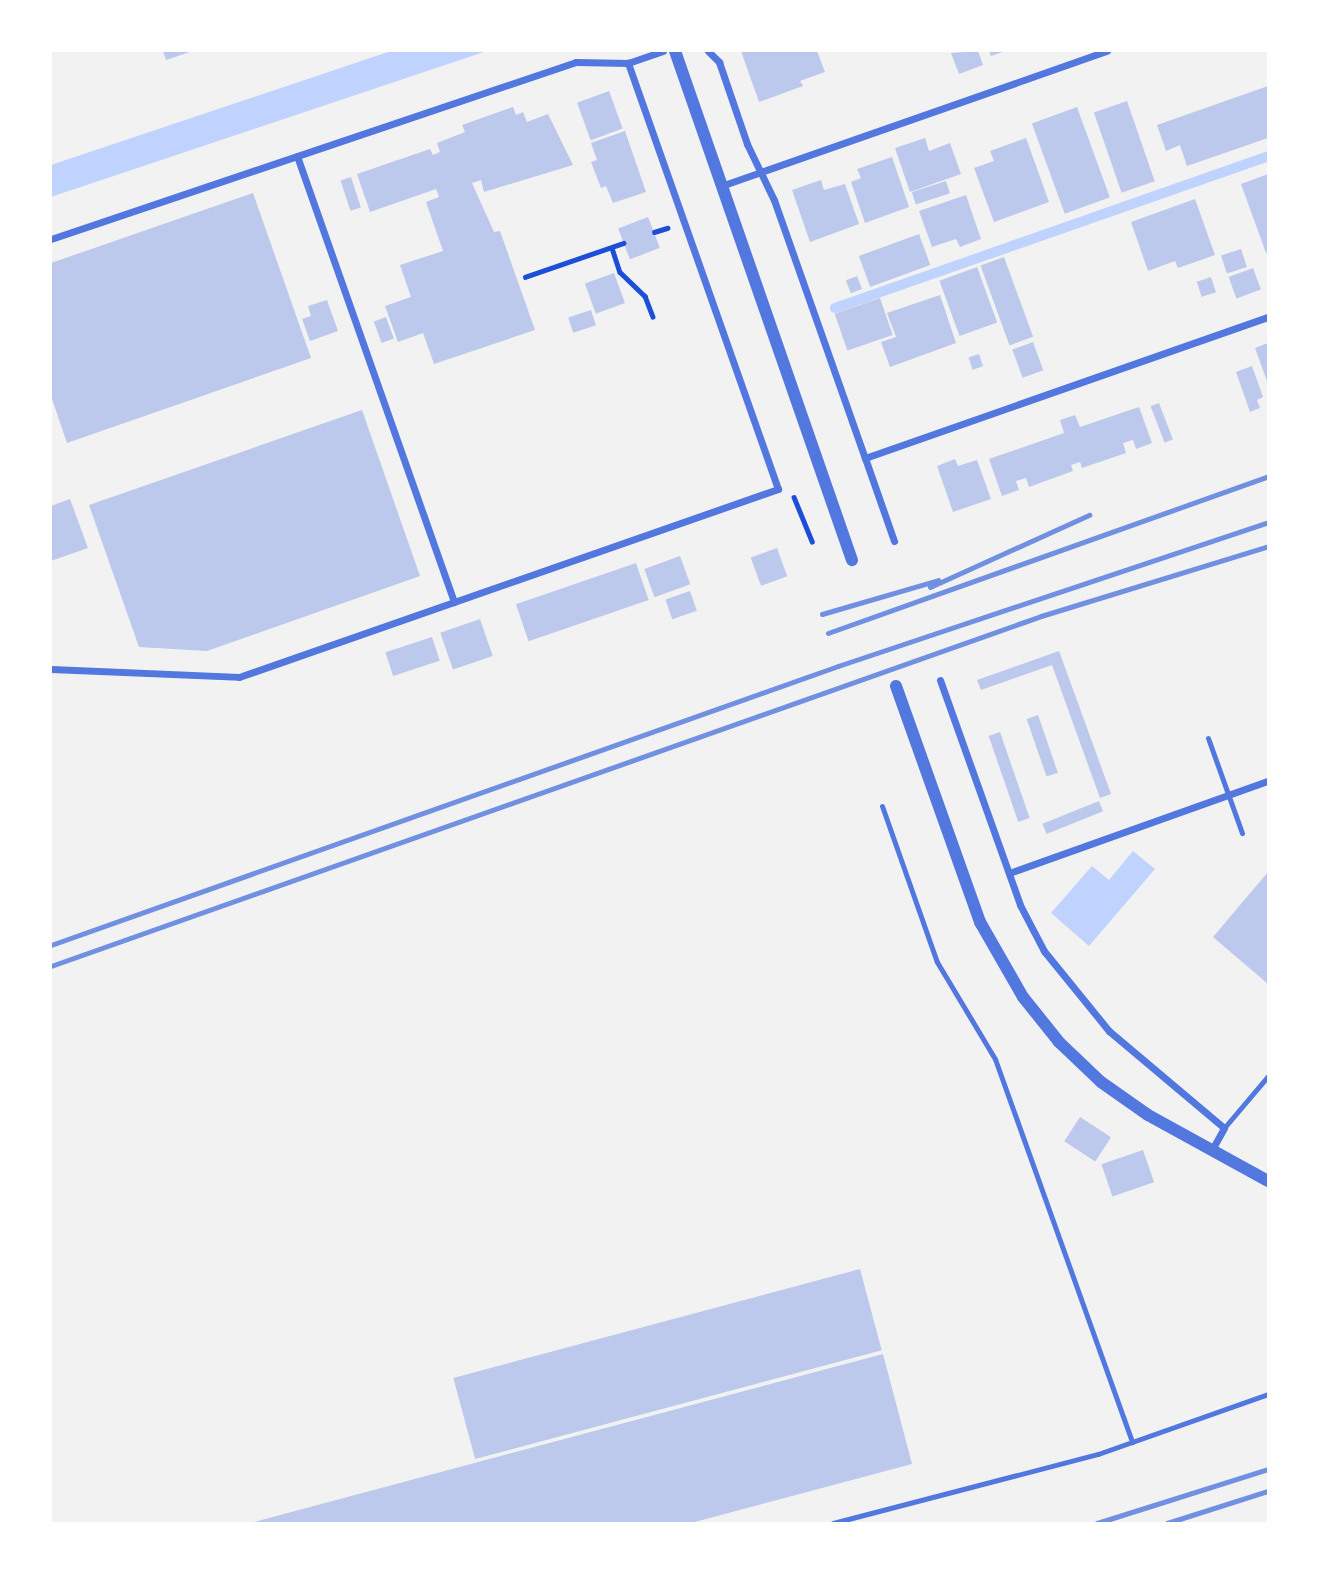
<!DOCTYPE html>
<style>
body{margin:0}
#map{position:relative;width:1319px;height:1574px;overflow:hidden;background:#f2f2f2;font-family:Bitter,serif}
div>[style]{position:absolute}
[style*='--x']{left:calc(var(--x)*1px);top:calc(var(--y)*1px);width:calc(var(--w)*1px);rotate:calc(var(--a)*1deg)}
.water>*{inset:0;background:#bfd3fe}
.stream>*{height:10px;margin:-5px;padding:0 5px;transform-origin:5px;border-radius:5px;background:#bfd3fe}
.building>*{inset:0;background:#bdc9ec;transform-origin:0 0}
.path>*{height:4.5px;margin:-2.25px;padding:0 2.25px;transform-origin:2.25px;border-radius:2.25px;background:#1d4ed8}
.service>*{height:5px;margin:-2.5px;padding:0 2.5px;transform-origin:2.5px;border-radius:2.5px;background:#5277de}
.minor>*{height:7px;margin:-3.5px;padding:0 3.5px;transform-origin:3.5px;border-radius:3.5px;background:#5277de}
.tertiary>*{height:12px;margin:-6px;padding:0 6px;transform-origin:6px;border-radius:6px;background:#5277de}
.rail>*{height:5px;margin:-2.5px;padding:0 2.5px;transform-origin:2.5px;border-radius:2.5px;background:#7290e2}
span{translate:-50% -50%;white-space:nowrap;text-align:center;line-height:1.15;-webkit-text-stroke:7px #fff;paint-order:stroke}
.frame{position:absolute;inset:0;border:52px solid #fff;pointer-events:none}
</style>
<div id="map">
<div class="water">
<div style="clip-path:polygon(391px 51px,487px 51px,51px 197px,51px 165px)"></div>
<div style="clip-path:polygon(1133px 851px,1155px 869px,1089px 946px,1051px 913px,1092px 866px,1109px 880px)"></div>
</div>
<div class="stream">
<div style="--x:835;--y:308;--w:459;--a:-19.3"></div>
</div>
<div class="building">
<div style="clip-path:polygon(163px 51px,193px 51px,166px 60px)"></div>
<div style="clip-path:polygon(741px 51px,817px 51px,825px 72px,800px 81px,803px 86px,759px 102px)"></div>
<div style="clip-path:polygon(978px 51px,983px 65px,959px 74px,951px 53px)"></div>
<div style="clip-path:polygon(989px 51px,1006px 51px,991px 56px)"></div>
<div style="clip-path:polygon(1268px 86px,1268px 138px,1187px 166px,1180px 145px,1166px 151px,1157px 125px)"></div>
<div style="left:609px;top:91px;width:40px;height:34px;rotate:70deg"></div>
<div style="left:1127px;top:101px;width:85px;height:35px;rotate:71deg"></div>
<div style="clip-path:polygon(513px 107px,516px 115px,523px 112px,527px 122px,548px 114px,573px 165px,484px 192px,481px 180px,472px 183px,494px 232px,500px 231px,535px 330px,434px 364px,423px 333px,398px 342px,385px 306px,411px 297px,400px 265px,443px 251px,426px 202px,439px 197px,436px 189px,370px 212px,357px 174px,430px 149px,433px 155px,440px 152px,437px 143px,465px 132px,462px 125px)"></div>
<div style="left:1077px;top:107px;width:96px;height:48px;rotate:70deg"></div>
<div style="clip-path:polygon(625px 131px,646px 192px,613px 203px,606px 186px,601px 188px,591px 162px,597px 160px,591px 143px)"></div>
<div style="clip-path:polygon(925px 138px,929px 151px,950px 143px,961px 174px,910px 192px,895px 148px)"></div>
<div style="clip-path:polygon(1026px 138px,1049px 202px,994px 222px,974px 168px,994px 161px,990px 151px)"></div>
<div style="clip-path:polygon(892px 157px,909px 207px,865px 223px,851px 182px,861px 178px,857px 169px)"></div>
<div style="clip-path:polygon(1268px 174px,1268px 252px,1266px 253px,1241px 184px)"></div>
<div style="left:351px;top:177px;width:32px;height:11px;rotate:72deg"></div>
<div style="clip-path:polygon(821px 180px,824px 190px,845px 184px,859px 224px,810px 242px,792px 190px)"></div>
<div style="left:946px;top:181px;width:13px;height:36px;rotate:72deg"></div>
<div style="clip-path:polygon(253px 193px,311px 358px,67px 443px,51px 396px,51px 263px)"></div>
<div style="clip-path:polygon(966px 195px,981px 239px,960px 247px,956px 239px,932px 247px,919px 211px)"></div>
<div style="clip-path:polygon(1195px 199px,1215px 255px,1178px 268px,1175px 261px,1148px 271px,1131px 222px)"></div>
<div style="left:648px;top:217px;width:33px;height:32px;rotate:69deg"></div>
<div style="left:919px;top:234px;width:33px;height:64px;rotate:70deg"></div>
<div style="left:1241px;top:249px;width:19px;height:21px;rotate:72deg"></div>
<div style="left:1004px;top:257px;width:85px;height:25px;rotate:70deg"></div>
<div style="left:977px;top:267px;width:59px;height:40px;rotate:70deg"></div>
<div style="left:1253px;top:268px;width:23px;height:26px;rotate:70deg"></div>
<div style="left:614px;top:273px;width:32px;height:31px;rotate:70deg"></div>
<div style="left:857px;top:276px;width:14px;height:12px;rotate:69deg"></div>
<div style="left:1211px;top:277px;width:16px;height:15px;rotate:72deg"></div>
<div style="clip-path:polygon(940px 295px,956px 343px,890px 367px,881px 342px,896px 337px,887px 313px)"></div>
<div style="left:880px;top:298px;width:39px;height:48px;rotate:71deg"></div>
<div style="clip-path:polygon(327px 300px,338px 331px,310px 341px,302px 319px,311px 316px,308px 306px)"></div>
<div style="left:591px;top:310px;width:16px;height:24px;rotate:72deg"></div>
<div style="left:386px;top:317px;width:23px;height:13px;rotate:70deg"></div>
<div style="left:1033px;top:342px;width:30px;height:22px;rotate:70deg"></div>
<div style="clip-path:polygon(1268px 343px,1268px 384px,1255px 348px)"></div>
<div style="left:979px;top:354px;width:13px;height:11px;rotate:72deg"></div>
<div style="clip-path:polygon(1252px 366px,1263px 397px,1257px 400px,1260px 408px,1250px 412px,1236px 372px)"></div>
<div style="left:1159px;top:403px;width:39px;height:9px;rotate:69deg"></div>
<div style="clip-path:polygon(1139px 407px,1152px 443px,1136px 449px,1133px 440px,1123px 443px,1126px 453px,1082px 468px,1080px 462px,1071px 465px,1073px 471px,1029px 487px,1026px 478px,1016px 481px,1019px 490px,1002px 496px,989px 459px,1064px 433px,1060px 420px,1075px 415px,1080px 427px)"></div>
<div style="clip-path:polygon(362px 410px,420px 576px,207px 651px,139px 647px,89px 505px)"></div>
<div style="clip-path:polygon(955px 459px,958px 466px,977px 460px,991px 499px,953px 512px,937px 466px)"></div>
<div style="clip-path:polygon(70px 499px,88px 548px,51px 561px,51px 506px)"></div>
<div style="left:777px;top:548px;width:30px;height:28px;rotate:70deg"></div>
<div style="left:680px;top:556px;width:30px;height:38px;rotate:70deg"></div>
<div style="left:636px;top:563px;width:39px;height:127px;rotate:71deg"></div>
<div style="left:690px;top:591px;width:21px;height:26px;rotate:71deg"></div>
<div style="left:480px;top:619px;width:39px;height:42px;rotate:71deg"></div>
<div style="left:432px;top:637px;width:25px;height:49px;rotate:72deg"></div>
<div style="clip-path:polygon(1059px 651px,1111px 794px,1100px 798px,1052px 665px,981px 690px,977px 680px)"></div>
<div style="left:1038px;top:715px;width:61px;height:12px;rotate:71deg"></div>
<div style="left:1000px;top:732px;width:91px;height:12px;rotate:71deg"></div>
<div style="left:1099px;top:801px;width:11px;height:61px;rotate:68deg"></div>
<div style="clip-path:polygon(1268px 872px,1268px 984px,1213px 937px)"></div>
<div style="left:1080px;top:1117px;width:37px;height:29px;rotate:33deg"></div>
<div style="left:1143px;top:1150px;width:34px;height:44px;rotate:71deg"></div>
<div style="left:860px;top:1269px;width:84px;height:421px;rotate:75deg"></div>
<div style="clip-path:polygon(883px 1354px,912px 1464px,691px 1523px,250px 1523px)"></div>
</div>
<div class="path">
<div style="--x:654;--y:232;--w:14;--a:-17"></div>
<div style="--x:612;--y:248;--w:25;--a:72"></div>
<div style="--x:620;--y:272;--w:35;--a:44"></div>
<div style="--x:645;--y:296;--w:22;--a:69"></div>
<div style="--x:525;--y:277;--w:104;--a:-19.1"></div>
<div style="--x:794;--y:497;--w:48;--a:67.8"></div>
</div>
<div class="service">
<div style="--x:1208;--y:738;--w:101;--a:70.3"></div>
<div style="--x:882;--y:806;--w:165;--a:70.6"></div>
<div style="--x:937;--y:962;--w:113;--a:59.1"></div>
<div style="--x:995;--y:1059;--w:407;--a:70.3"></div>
<div style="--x:1224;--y:1128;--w:68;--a:-49.8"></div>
<div style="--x:833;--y:1523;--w:274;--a:-14.6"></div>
<div style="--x:1098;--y:1454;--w:180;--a:-19.4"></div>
</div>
<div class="minor">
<div style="--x:708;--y:51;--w:16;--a:45"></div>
<div style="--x:719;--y:62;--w:87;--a:71.1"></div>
<div style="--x:747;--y:144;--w:62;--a:64.3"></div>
<div style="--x:774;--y:200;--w:274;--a:70.6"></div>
<div style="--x:865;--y:458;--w:427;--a:-19.3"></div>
<div style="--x:297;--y:156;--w:473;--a:70.6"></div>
<div style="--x:721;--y:186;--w:409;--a:-19.3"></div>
<div style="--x:51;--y:239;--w:554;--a:-18.63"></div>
<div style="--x:576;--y:62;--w:52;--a:1.1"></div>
<div style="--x:628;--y:63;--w:37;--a:-19"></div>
<div style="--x:865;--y:458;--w:88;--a:70.7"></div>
<div style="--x:51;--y:669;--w:188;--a:2.4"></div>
<div style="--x:239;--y:677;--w:571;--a:-19.23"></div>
<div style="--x:778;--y:489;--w:452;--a:-109.4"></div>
<div style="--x:940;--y:680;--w:239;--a:70.4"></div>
<div style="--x:1020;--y:905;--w:52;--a:62.4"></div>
<div style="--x:1044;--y:951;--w:103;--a:50.9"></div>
<div style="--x:1109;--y:1031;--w:150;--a:40.1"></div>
<div style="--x:1224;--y:1128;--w:25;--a:119"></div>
<div style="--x:1009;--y:873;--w:275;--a:-19.6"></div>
</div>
<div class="tertiary">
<div style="--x:675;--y:51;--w:539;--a:70.83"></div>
<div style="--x:896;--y:686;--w:251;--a:70.4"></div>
<div style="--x:980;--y:922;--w:86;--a:60.2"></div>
<div style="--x:1023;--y:997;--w:58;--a:51.3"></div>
<div style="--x:1059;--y:1042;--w:58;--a:43.6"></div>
<div style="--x:1101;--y:1082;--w:57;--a:35.1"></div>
<div style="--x:1148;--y:1115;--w:137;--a:28.8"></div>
</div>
<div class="rail">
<div style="--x:930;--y:587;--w:175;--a:-24.4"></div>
<div style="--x:822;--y:614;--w:121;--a:-16.3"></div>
<div style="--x:828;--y:633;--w:467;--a:-19.6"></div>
<div style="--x:51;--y:945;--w:835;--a:-19.52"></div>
<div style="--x:838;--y:666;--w:453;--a:-18.5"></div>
<div style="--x:51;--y:966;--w:1050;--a:-19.47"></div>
<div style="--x:1041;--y:616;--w:238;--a:-17.1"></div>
<div style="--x:1097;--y:1523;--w:179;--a:-17.5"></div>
<div style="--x:1167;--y:1523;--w:106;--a:-17.6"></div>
</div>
<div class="frame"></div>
</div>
